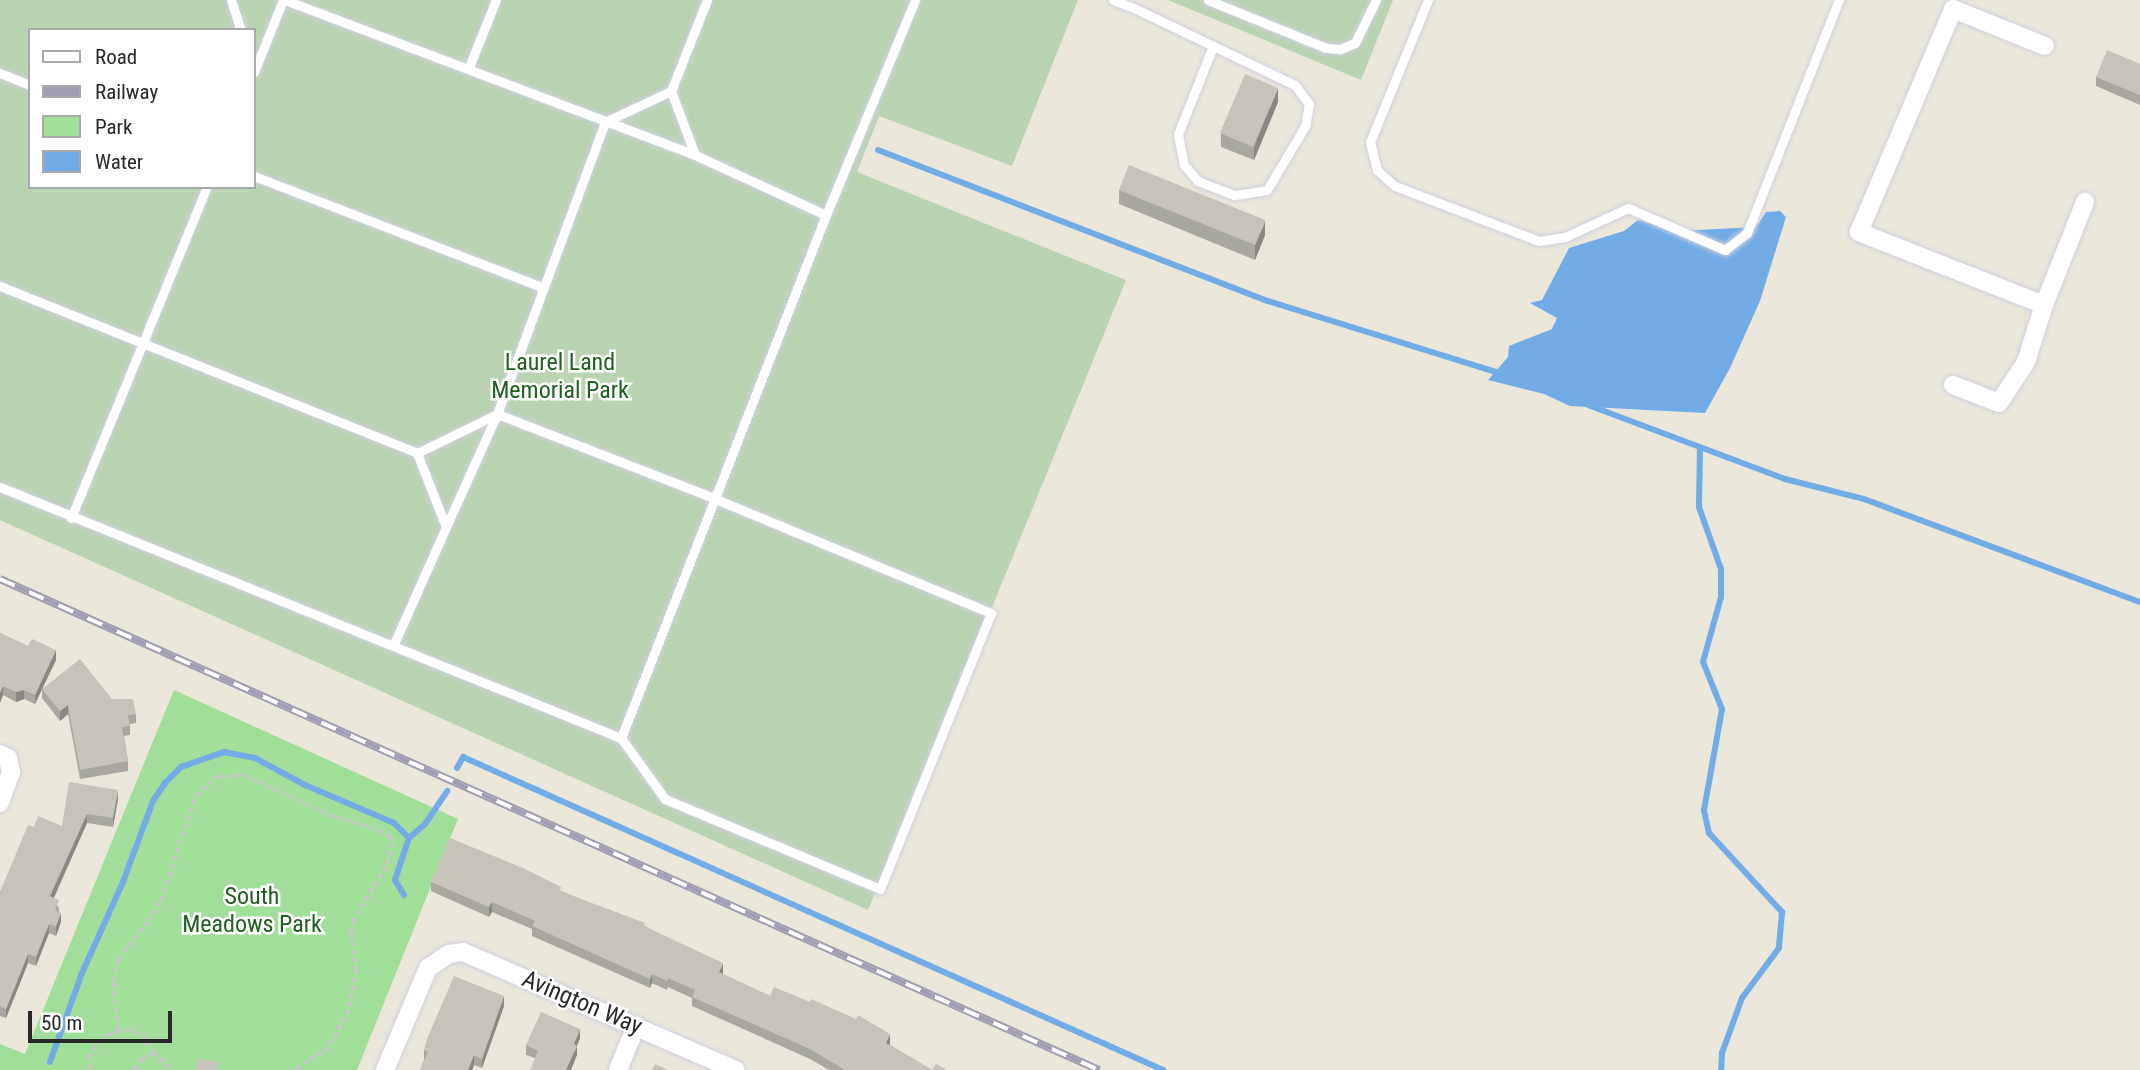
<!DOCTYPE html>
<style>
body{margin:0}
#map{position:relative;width:2140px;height:1070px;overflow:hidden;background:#eae7da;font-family:"Roboto Condensed",sans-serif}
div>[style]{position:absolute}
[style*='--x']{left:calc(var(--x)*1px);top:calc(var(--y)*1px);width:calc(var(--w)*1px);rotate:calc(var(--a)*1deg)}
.green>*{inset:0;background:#a0de99}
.cemetery>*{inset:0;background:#bad3b2}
.water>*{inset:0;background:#72ace7}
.stream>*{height:6px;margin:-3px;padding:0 3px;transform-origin:3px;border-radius:3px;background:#72ace7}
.path>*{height:3.5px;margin-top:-1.75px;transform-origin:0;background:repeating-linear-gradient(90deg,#c7c7c7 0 5px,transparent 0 8.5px)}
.roads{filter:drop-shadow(0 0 2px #d0d0e0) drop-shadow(0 0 2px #d0d0e0)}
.lane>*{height:9px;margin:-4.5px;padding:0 4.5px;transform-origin:4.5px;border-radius:4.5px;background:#fff}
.street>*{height:18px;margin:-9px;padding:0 9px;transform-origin:9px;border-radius:9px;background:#fff}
.rail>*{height:8px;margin-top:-4px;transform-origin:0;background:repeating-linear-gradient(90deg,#fff 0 16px,#9f9eb2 0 32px);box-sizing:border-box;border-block:2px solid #9f9eb2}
.wall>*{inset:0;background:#a9a8a0}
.shaded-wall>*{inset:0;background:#8a8882}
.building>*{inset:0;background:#c5c3ba;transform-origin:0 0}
span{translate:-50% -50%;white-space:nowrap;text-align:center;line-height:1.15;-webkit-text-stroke:5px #fff;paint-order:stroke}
.park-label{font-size:24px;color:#1d601f}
.street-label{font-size:24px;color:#282828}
.legend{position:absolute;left:28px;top:28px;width:228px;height:161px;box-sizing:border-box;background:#fff;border:2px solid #a9a9a9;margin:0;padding:9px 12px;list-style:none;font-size:21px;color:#282828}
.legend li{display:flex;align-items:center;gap:14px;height:35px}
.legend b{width:35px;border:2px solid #a9a9a9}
.scale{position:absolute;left:28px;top:1011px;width:144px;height:32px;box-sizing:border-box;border:4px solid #282828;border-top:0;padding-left:9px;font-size:21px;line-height:24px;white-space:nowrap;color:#282828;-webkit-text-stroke:5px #fff;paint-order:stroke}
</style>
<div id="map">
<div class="green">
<div style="clip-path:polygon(174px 690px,458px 819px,357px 1070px,0 1070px,0 1044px,25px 1054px)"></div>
</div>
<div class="cemetery">
<div style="clip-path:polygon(evenodd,0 0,1078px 0,1012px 166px,879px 116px,857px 172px,1126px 280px,868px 910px,0 520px,0 0,30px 30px,254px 30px,254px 187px,30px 187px,30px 30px)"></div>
<div style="clip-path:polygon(1168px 0,1393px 0,1361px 80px)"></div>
</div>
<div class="water">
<div style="clip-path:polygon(1780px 211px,1786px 217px,1760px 301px,1730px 368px,1705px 413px,1570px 406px,1544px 394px,1488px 380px,1508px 357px,1509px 346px,1552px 329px,1557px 318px,1530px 303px,1542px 300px,1569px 248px,1624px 231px,1638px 220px,1679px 231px,1756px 227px,1766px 212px)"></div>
</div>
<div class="stream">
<div style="--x:878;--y:150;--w:418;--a:21.2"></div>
<div style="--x:1268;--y:301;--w:245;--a:17.3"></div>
<div style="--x:1588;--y:405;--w:210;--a:20.6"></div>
<div style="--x:1785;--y:479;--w:81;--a:14.2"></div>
<div style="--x:1864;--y:499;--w:295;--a:20.5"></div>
<div style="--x:1700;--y:447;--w:60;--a:91"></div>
<div style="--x:1699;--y:507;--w:66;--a:70.5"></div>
<div style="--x:1721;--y:569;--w:28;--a:90"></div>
<div style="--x:1721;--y:597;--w:67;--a:105.5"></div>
<div style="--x:1703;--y:662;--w:51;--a:68"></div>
<div style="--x:1722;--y:709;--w:103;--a:100.1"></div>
<div style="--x:1704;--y:810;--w:24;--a:78"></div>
<div style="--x:1709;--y:833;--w:108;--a:47.3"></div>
<div style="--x:1782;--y:912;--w:36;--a:95"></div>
<div style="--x:1779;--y:948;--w:62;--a:126.5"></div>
<div style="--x:1742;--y:998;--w:59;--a:110"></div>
<div style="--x:1722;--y:1053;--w:17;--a:93"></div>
<div style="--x:457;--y:768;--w:13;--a:-61"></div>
<div style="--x:463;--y:757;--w:767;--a:24.09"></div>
<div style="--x:404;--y:895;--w:17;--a:-121"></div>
<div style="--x:395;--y:880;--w:44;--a:-71.6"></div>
<div style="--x:409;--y:838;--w:21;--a:-41"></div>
<div style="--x:425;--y:824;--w:40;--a:-56"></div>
<div style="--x:50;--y:1062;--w:95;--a:-70.2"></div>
<div style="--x:82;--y:973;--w:100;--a:-65.7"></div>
<div style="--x:123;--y:882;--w:86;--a:-69.7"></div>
<div style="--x:153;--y:801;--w:22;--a:-56"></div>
<div style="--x:165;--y:783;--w:23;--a:-45"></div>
<div style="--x:181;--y:767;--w:46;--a:-19.2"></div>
<div style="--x:224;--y:752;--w:32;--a:11"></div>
<div style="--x:255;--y:758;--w:57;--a:28.4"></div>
<div style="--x:305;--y:785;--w:97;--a:23.1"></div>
<div style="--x:394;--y:823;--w:21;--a:45"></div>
</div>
<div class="path">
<div style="--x:118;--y:1030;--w:49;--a:-95.8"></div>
<div style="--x:113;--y:981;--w:23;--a:-77"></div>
<div style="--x:118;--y:959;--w:49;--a:-50.8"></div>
<div style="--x:149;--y:921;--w:23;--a:-59"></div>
<div style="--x:161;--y:901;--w:112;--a:-71.7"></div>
<div style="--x:196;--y:795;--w:28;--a:-39"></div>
<div style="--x:218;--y:777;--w:26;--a:-4"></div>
<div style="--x:244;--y:775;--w:95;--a:24.9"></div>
<div style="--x:330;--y:815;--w:51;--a:17"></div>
<div style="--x:379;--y:830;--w:13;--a:29"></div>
<div style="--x:390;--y:836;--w:8;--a:60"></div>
<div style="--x:394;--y:843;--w:25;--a:108"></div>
<div style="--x:386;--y:867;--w:63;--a:120.7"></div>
<div style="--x:354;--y:921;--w:12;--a:104"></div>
<div style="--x:351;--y:933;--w:36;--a:81"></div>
<div style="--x:357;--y:969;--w:42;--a:101"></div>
<div style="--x:349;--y:1010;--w:43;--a:117.8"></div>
<div style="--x:329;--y:1048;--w:40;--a:147.1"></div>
<div style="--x:89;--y:1070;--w:13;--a:-90"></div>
<div style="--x:89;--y:1057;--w:17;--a:-57"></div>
<div style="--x:98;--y:1043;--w:14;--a:-39"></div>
<div style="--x:109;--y:1034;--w:18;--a:-16"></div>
<div style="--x:126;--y:1029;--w:18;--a:19"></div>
<div style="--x:143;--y:1035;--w:21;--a:59"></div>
<div style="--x:154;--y:1053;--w:25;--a:43"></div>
<div style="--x:134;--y:1070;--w:14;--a:-56"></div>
<div style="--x:142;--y:1058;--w:13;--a:-23"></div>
</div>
<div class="roads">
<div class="lane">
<div style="--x:231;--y:0;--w:32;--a:72"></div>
<div style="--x:285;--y:0;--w:438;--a:20.7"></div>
<div style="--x:707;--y:0;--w:98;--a:111.6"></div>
<div style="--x:671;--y:91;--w:68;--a:69.4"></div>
<div style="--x:695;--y:155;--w:144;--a:24.6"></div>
<div style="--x:1113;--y:0;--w:22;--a:21"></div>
<div style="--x:1134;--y:8;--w:178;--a:25.6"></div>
<div style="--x:1295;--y:85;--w:24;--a:54"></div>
<div style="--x:1309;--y:104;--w:22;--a:100"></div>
<div style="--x:1305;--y:126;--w:74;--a:120.7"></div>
<div style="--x:1267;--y:190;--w:33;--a:171"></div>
<div style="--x:1234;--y:195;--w:39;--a:-159"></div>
<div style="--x:1198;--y:181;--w:21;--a:-131"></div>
<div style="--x:1184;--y:165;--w:32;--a:-101"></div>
<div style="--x:1178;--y:134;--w:95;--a:-68.3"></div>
<div style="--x:1208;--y:0;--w:127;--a:22.1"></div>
<div style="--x:1326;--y:48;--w:14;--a:4"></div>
<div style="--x:1340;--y:49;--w:16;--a:-22"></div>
<div style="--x:1355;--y:43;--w:48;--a:-64"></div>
<div style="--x:1428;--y:0;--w:153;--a:112.2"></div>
<div style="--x:1370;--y:142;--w:29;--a:76"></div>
<div style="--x:1377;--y:170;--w:24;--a:42"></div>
<div style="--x:1395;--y:186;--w:154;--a:20.9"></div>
<div style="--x:1539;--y:241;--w:26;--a:-9"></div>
<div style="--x:1565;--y:237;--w:69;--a:-24.7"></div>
<div style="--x:1628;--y:208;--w:106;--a:23.4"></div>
<div style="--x:1725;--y:250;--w:28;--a:-38"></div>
<div style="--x:1747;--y:233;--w:251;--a:-68.5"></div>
<div style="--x:469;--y:67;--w:72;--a:-68.1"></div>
<div style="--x:254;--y:72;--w:78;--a:-68.1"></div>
<div style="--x:0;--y:73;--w:32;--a:22"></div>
<div style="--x:254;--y:176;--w:308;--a:21.1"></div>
<div style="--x:0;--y:286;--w:449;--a:21.8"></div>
<div style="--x:417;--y:453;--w:79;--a:68.6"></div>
<div style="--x:446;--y:527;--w:130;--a:114"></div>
<div style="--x:0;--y:487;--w:670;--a:22.01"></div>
<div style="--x:621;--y:738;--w:75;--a:54.2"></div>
<div style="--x:665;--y:799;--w:233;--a:22.7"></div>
<div style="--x:880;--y:889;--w:297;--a:-68.1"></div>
<div style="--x:991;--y:613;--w:300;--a:-157.5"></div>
<div style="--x:714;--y:498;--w:233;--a:-158.8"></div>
<div style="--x:497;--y:414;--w:89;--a:154"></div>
<div style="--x:71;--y:518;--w:358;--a:-67.7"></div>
<div style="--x:446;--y:527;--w:124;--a:-65.7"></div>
<div style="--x:497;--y:414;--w:311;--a:-69.7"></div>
<div style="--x:605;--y:122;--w:73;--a:-25.2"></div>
<div style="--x:621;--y:738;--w:562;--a:-68.6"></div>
<div style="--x:826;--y:215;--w:233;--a:-67.5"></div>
</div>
<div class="street">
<div style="--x:2044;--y:305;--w:111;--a:-68.3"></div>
<div style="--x:1953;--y:385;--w:49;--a:21.4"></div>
<div style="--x:1999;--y:403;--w:49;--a:-56.6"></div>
<div style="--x:2026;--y:362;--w:60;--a:-72.5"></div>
<div style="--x:2044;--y:305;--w:199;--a:-158.5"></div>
<div style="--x:1859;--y:232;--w:242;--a:-67.1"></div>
<div style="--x:1953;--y:9;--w:99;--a:21.9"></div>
<div style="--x:0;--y:754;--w:9;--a:27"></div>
<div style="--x:8;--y:758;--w:14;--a:78"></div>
<div style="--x:11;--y:772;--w:33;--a:110"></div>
<div style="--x:385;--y:1070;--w:111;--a:-67.1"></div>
<div style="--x:428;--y:968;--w:25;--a:-34"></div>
<div style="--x:449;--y:954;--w:14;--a:-8"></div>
<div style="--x:463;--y:952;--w:297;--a:23.4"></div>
<div style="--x:618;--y:1070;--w:48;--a:-67.8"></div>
</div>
</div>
<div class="rail">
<div style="--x:0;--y:579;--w:1204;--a:24.07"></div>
</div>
<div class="wall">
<div style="clip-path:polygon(2140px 64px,2140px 105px,2096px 86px,2096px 77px)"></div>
<div style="clip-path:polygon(1278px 102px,1254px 160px,1221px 147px,1221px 133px)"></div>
<div style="clip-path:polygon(1119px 190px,1265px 235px,1255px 260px,1119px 204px)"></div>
<div style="clip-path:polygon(0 633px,56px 660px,42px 689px,112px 699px,136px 714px,136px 723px,130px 724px,130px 735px,124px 736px,128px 761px,128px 771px,80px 779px,68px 714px,60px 721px,42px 698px,42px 689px,35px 704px,24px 699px,16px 702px,3px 695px,0 703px)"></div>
<div style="clip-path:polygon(118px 799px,113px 827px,87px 823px,54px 898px,59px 909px,59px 911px,61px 922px,56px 936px,49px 933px,36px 966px,28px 963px,6px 1018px,0 1016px,0 892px,34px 827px,62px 826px)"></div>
<div style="clip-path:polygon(431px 882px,561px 891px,645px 926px,723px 973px,722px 974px,770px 996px,890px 1043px,890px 1045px,932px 1070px,829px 1070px,810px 1059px,692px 1006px,692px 998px,668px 987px,667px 990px,652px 983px,650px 988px,532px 936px,532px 929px,492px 912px,489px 917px,431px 891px)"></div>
<div style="clip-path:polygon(504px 1006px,482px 1068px,474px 1065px,472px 1070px,420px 1070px,424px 1060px,424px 1050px)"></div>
<div style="clip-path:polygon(580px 1038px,577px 1046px,577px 1055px,535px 1058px,526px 1055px,526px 1045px)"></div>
</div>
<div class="shaded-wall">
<div style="clip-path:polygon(1278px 88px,1278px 102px,1254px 160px,1254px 147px)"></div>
<div style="clip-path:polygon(1265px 221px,1265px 235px,1255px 260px,1255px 246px)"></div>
<div style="clip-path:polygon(56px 650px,56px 660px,35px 704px,35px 695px)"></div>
<div style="clip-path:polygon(3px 686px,3px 695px,0 703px,0 693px)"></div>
<div style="clip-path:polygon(24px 690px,24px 699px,16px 702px,16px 692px)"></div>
<div style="clip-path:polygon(68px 705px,68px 714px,60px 721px,60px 711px)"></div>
<div style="clip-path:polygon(118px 790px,118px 799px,113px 827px,113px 818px)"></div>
<div style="clip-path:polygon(87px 814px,87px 823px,50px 906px,50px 896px)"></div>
<div style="clip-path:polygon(492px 902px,492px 912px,489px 917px,489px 907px)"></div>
<div style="clip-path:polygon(61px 913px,61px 922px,56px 936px,56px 926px)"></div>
<div style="clip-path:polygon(49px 924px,49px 933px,36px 966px,36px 957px)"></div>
<div style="clip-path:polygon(28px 954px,28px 963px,6px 1018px,6px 1009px)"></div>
<div style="clip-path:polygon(723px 963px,723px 973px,719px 982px,719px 972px)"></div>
<div style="clip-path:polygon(652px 974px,652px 983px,650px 988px,650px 979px)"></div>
<div style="clip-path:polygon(504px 996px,504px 1006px,482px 1068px,482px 1059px)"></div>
<div style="clip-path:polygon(580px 1029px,580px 1038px,574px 1052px,577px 1046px,577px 1055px,571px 1070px,566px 1070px,574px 1044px)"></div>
<div style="clip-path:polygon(890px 1034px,890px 1043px,886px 1052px,886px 1043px)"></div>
<div style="clip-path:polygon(474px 1055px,474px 1065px,472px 1070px,468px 1070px)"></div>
</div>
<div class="building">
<div style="clip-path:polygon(2107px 50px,2140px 64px,2140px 95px,2096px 77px)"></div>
<div style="left:1245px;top:74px;width:36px;height:64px;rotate:23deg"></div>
<div style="left:1129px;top:165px;width:147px;height:27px;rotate:22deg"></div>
<div style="clip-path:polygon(0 633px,28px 646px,32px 639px,56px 650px,35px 695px,24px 690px,16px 692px,3px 686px,0 693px)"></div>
<div style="clip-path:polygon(80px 659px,112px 699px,133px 699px,136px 714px,128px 715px,130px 726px,122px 727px,128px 761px,80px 770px,68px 705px,60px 711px,42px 689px)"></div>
<div style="clip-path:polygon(69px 782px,118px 790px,113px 818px,87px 814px,50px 896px,59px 900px,55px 910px,61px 913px,56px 926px,49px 924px,36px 957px,28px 954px,6px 1009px,0 1006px,0 892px,28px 825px,34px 827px,38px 816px,62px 826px)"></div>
<div style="clip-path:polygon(450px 838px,525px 869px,561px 887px,560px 891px,645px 923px,644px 926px,723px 963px,719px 972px,770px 996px,774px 987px,810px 1002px,811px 999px,856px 1019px,858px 1015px,890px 1034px,886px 1043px,932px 1070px,845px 1070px,810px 1049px,692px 997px,695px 990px,668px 978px,667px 981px,652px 974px,650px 979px,532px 926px,535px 921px,492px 902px,489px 907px,431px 882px)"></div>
<div style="clip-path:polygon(454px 976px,504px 996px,482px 1059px,474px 1055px,468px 1070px,420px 1070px,428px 1052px,424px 1050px,427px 1039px)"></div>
<div style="clip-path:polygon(541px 1012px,580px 1029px,574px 1044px,577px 1046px,566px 1070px,530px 1070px,538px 1051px,526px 1045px)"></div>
<div style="clip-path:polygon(199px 1058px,219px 1063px,217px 1070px,196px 1070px)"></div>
<div style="clip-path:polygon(655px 1064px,668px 1070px,652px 1070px)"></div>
<div style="clip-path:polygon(936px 1064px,947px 1070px,932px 1070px)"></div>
</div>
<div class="park-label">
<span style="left:560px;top:377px">Laurel Land<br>Memorial Park</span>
<span style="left:252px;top:911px">South<br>Meadows Park</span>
</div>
<div class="street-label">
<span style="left:582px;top:1003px;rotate:23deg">Avington Way</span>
</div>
<ul class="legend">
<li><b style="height:9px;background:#fff"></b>Road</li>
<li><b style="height:9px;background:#9f9eb2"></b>Railway</li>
<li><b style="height:19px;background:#a0de99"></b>Park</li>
<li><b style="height:19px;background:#72ace7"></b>Water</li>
</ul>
<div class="scale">50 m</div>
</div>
